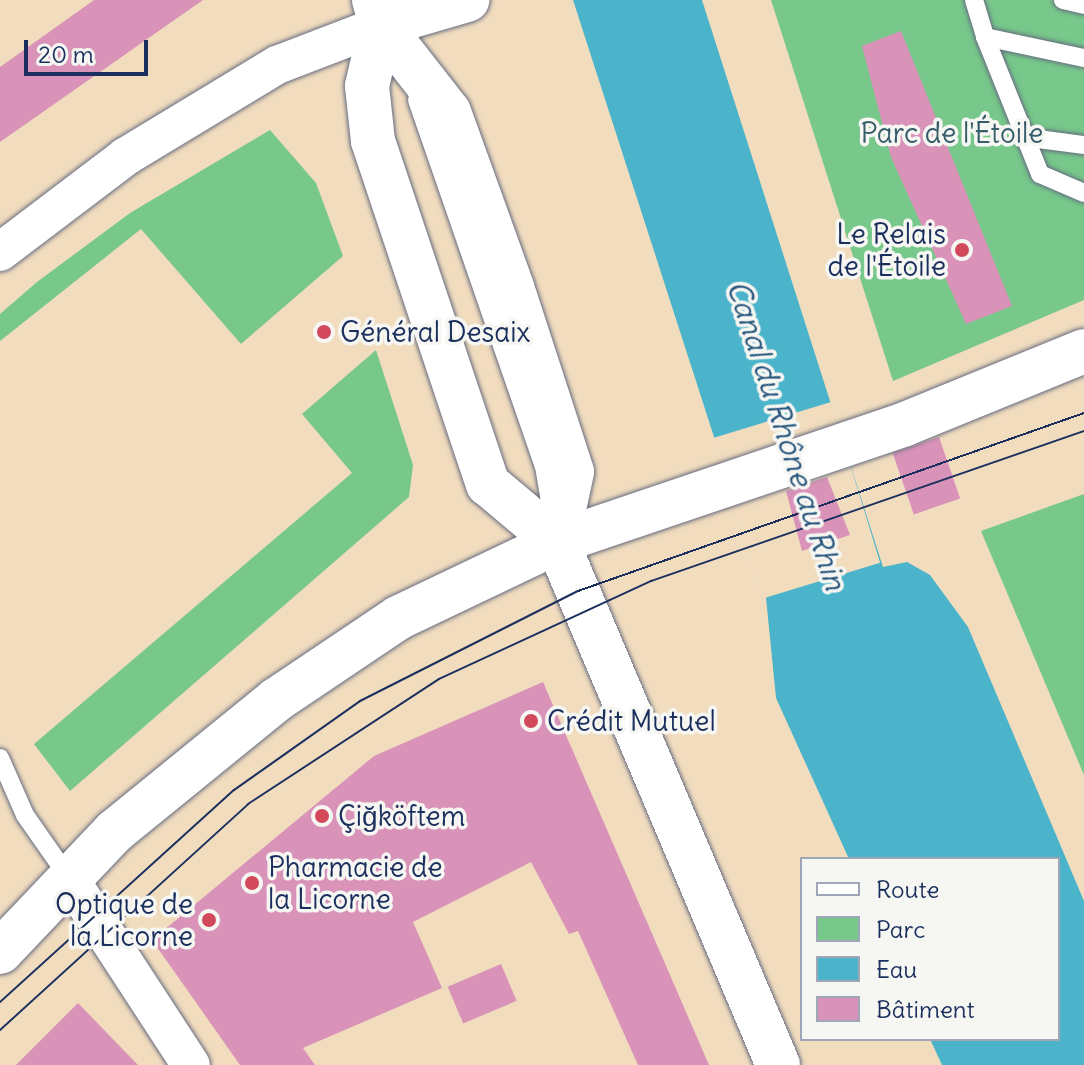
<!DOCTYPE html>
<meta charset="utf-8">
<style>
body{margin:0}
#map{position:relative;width:1084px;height:1065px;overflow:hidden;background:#f1dcbe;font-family:Delius,sans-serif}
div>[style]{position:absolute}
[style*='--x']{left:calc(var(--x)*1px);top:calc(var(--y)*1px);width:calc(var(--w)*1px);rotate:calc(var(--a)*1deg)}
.green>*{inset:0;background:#77c88a}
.water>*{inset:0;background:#4bb4ca}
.pier>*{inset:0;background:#f1dcbe;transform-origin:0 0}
.building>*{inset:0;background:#d993b8;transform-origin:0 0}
.roads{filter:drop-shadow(0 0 2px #666c80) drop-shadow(0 0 2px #666c80)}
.service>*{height:18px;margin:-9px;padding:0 9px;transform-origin:9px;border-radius:9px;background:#fff}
.minor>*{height:38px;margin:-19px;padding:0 19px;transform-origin:19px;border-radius:19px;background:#fff}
.tertiary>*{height:44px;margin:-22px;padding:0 22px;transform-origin:22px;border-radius:22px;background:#fff}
.secondary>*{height:44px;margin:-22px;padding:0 22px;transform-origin:22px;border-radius:22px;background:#fff}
.tram>*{height:2px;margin:-1px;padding:0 1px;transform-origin:1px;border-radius:1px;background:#1b2f5e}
.dots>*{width:22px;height:22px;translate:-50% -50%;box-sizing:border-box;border:4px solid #f6f6f2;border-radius:50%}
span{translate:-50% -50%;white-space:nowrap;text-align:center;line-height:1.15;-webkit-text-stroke:7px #f6f6f2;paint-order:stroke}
.park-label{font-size:28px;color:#375d6b}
.poi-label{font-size:28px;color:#1b2f5e}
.right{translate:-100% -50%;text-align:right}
.left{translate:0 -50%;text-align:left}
.water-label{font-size:30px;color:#29577e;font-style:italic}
.legend{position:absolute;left:800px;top:857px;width:260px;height:184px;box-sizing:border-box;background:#f6f6f2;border:2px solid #9ea6b7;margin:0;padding:10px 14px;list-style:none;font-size:24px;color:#1b2f5e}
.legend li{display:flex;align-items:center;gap:16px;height:40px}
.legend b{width:40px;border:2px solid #9ea6b7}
.scale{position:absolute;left:24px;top:40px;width:124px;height:36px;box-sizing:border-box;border:4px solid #1b2f5e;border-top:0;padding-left:10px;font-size:24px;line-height:28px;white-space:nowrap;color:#1b2f5e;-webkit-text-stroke:6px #f6f6f2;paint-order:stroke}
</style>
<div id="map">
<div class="green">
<div style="clip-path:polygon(771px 0,1084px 0,1084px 300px,893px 381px)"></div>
<div style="clip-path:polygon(270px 130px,316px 183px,343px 256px,241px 344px,141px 229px,0 341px,0 314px,37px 282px,130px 213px)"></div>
<div style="clip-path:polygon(376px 350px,413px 465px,409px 497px,70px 791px,34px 744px,352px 473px,302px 414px)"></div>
<div style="clip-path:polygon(1084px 494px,1084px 775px,981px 531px)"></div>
</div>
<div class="water">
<div style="clip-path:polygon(573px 0,702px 0,883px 567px,907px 562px,930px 575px,968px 627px,1084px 901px,1084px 1065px,942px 1065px,930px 1039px,1058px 1039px,1058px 859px,849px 859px,776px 698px,766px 598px)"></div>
</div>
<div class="pier">
<div style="left:831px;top:402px;width:168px;height:124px;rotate:73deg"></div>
</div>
<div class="building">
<div style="clip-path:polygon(94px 0,203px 0,0 142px,0 67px)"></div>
<div style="clip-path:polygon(901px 31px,1012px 306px,966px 324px,891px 157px,862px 46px)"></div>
<div style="left:939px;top:437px;width:65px;height:49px;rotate:71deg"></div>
<div style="clip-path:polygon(827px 477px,850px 535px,802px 551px,786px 491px)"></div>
<div style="clip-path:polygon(543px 682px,709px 1065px,638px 1065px,578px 931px,569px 934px,531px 862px,413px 922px,442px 988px,303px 1048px,315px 1065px,240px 1065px,152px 940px,374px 756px)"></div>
<div style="left:501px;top:964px;width:40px;height:58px;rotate:67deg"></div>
<div style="clip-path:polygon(78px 1003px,138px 1065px,16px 1065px)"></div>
</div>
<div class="roads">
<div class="service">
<div style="--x:974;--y:0;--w:39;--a:73"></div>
<div style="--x:985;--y:37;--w:101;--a:12"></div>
<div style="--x:1063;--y:0;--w:22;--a:13"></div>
<div style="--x:985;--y:37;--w:148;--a:68.1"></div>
<div style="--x:1040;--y:174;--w:48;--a:23.4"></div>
<div style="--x:417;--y:100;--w:387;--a:70.9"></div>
<div style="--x:544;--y:466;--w:43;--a:80.5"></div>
<div style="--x:1023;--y:137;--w:62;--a:7.5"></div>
<div style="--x:0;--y:758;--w:62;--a:66.3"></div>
<div style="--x:25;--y:815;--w:77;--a:55.1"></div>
</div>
<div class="minor">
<div style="--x:0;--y:252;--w:157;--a:-37.2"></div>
<div style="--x:125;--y:157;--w:178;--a:-31.2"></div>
<div style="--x:277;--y:65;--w:111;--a:-21"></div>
<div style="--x:69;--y:878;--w:223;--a:56.9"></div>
</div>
<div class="tertiary">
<div style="--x:0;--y:952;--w:167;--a:-46.5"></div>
<div style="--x:115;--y:831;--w:208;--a:-39.1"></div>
<div style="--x:276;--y:700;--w:147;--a:-33.9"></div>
<div style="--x:398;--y:618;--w:176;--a:-25.5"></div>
</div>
<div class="secondary">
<div style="--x:374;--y:0;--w:26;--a:74"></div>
<div style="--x:381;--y:25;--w:63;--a:102.9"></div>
<div style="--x:367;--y:86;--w:55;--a:83.8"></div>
<div style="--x:373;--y:141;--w:362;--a:71.5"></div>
<div style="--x:488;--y:484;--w:90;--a:40"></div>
<div style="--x:557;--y:542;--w:568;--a:67.09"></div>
<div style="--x:381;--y:25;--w:110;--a:52"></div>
<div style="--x:449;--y:112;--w:186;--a:70.2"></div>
<div style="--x:512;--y:287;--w:194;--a:72"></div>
<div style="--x:572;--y:472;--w:72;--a:102.1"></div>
<div style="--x:381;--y:25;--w:90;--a:-16.2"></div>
<div style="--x:557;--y:542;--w:367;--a:-18.7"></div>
<div style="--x:905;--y:424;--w:193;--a:-22.2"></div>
</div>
</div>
<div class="tram">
<div style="--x:0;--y:1002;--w:316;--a:-42.2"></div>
<div style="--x:234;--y:790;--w:154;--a:-35.2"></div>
<div style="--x:360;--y:701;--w:244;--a:-26.8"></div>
<div style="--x:578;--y:591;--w:536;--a:-19.38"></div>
<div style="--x:0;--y:1030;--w:336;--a:-42.3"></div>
<div style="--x:248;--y:804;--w:228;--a:-33.2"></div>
<div style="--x:439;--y:679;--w:234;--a:-24.8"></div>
<div style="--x:651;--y:581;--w:458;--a:-19.1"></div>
</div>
<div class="dots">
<div style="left:962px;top:250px;background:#d1495b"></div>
<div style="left:324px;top:332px;background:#d1495b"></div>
<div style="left:531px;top:721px;background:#d1495b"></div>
<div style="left:322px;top:816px;background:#d1495b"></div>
<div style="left:252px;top:883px;background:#d1495b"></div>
<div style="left:209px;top:920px;background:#d1495b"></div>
</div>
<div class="park-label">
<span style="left:952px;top:133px">Parc de l'Étoile</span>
</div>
<div class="poi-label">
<span class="right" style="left:946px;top:250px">Le Relais<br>de l'Étoile</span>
<span class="left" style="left:340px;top:332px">Général Desaix</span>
<span class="left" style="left:547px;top:721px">Crédit Mutuel</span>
<span class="left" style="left:338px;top:816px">Çiğköftem</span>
<span class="left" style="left:268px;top:883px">Pharmacie de<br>la Licorne</span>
<span class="right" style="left:193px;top:920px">Optique de<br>la Licorne</span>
</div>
<div class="water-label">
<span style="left:787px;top:435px;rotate:72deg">Canal du Rhône au Rhin</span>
</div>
<ul class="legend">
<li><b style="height:10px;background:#fff"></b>Route</li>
<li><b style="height:22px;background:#77c88a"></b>Parc</li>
<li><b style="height:22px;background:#4bb4ca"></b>Eau</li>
<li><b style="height:22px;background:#d993b8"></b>Bâtiment</li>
</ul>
<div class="scale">20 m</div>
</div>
